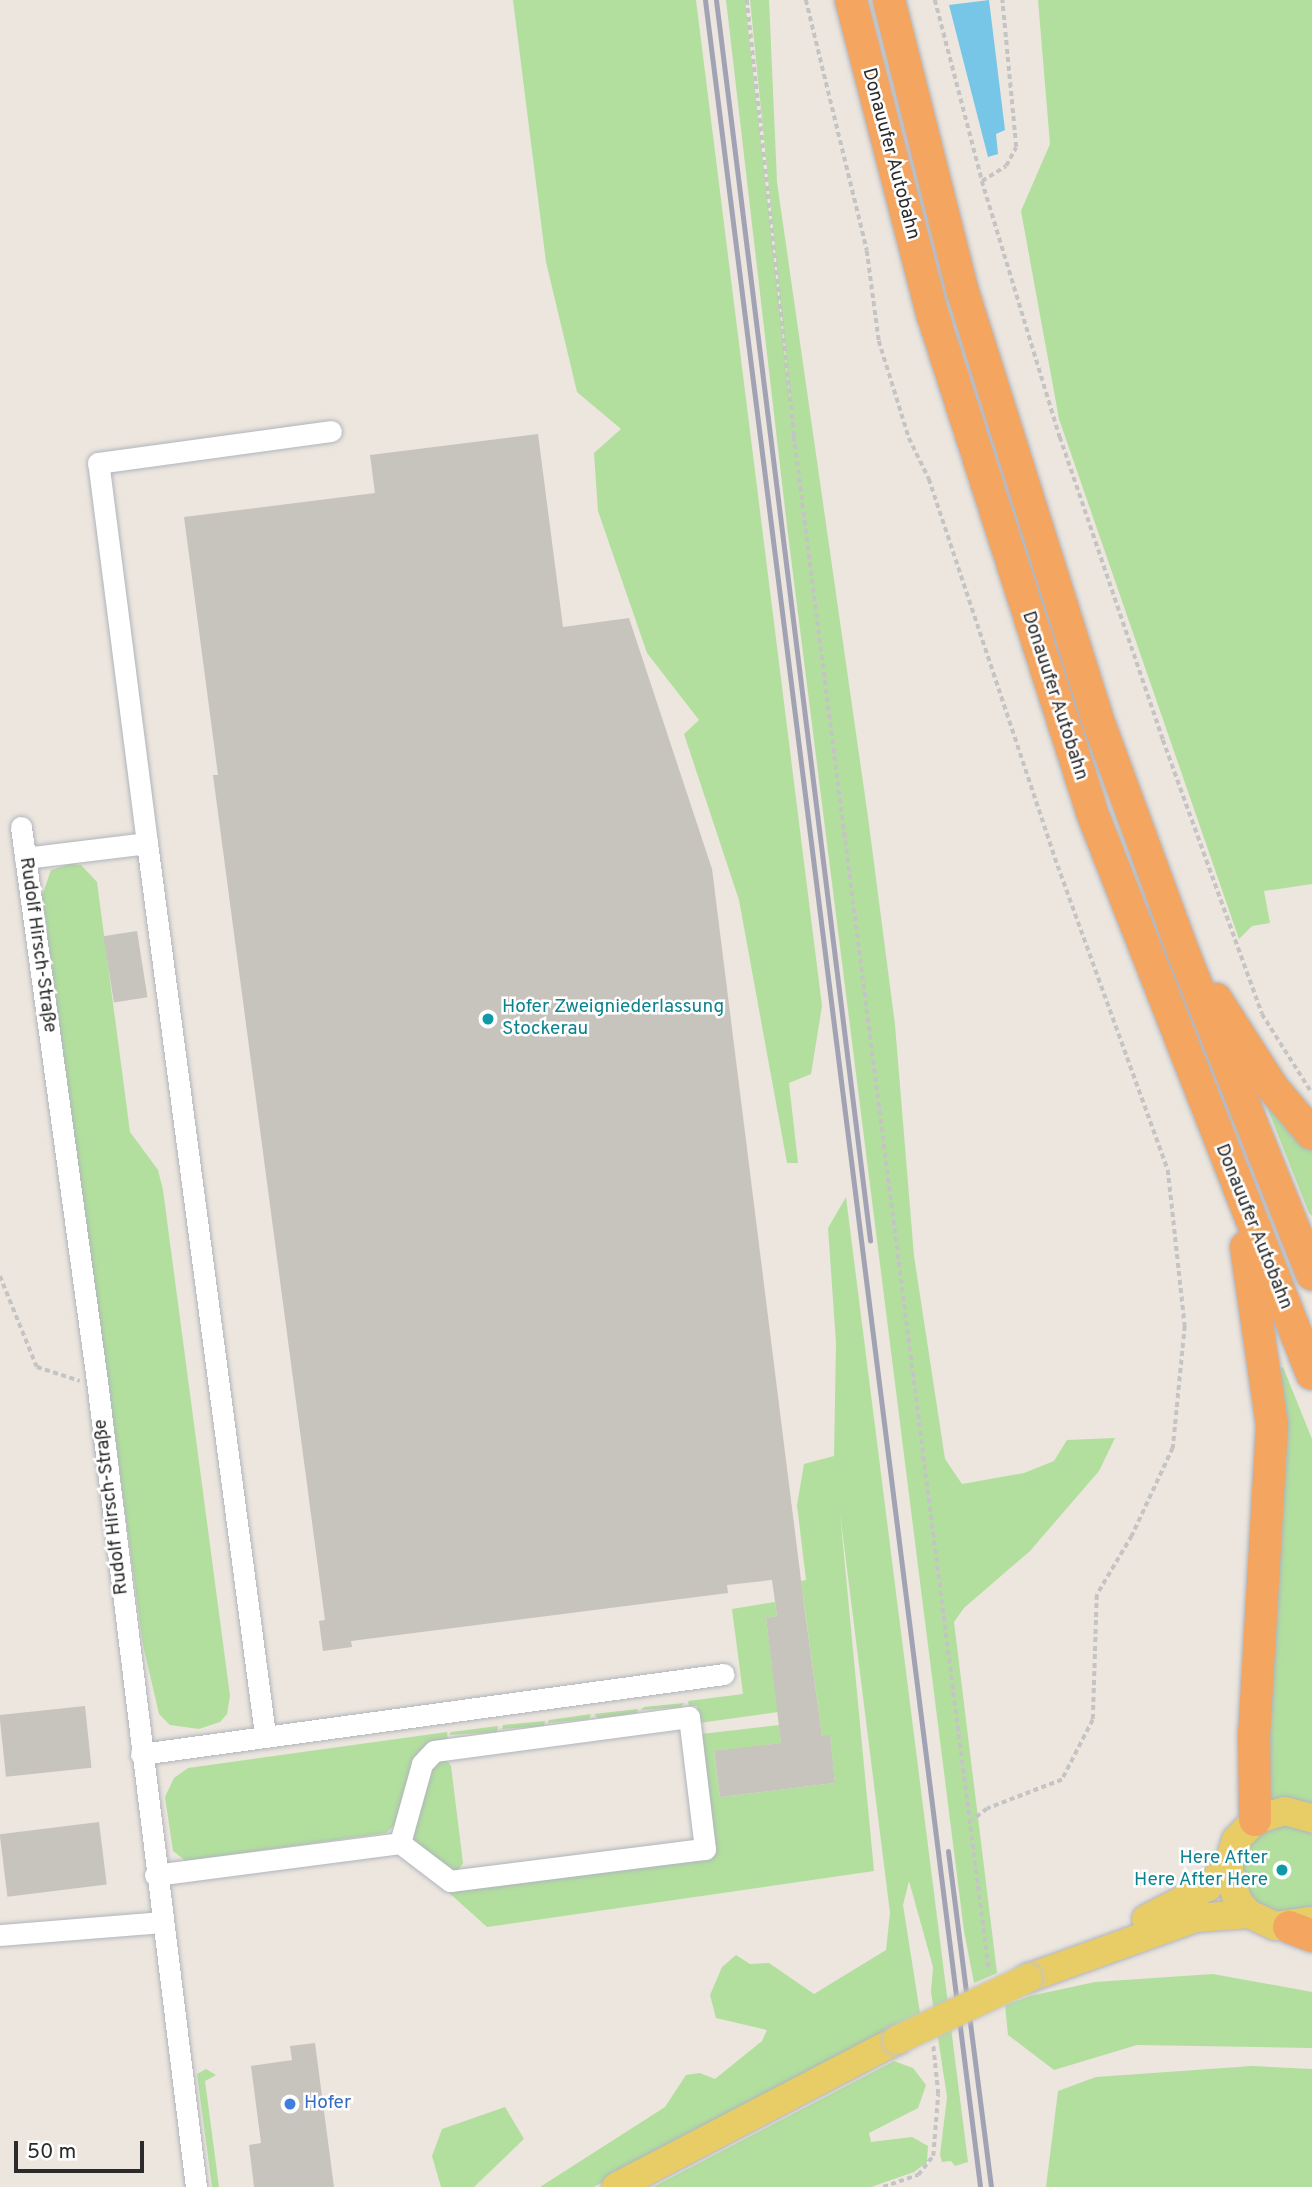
<!DOCTYPE html>
<meta charset="utf-8">
<style>
body{margin:0}
#map{position:relative;width:1312px;height:2187px;overflow:hidden;background:#ece6de;font-family:Overpass,sans-serif}
div>[style]{position:absolute}
[style*='--x']{left:calc(var(--x)*1px);top:calc(var(--y)*1px);width:calc(var(--w)*1px);rotate:calc(var(--a)*1deg)}
.green>*{inset:0;background:#b2df9e}
.water>*{inset:0;background:#77c6e7}
.building>*{inset:0;background:#c7c3bd;transform-origin:0 0}
.path>*{height:3.5px;margin-top:-1.75px;transform-origin:0;background:repeating-linear-gradient(90deg,#c4c4c4 0 5px,transparent 0 8.5px)}
.roads{filter:drop-shadow(0 0 2px #b1b4bd) drop-shadow(0 0 2px #b1b4bd)}
.minor>*{height:21px;margin:-10.5px;padding:0 10.5px;transform-origin:10.5px;border-radius:10.5px;background:#fff}
.major>*{height:28px;margin:-14px;padding:0 14px;transform-origin:14px;border-radius:14px;background:#e8cd67}
.highway>*{height:32px;margin:-16px;padding:0 16px;transform-origin:16px;border-radius:16px;background:#f4a560}
.rail>*{height:5px;margin:-2.5px;padding:0 2.5px;transform-origin:2.5px;border-radius:2.5px;background:#a1a3b4}
.bridges{filter:drop-shadow(0 0 2px #c4c4c4) drop-shadow(0 0 2px #c4c4c4)}
.major-bridge>*{height:28px;margin:-14px;padding:0 14px;transform-origin:14px;border-radius:14px;background:#e8cd67}
.dots>*{width:19px;height:19px;translate:-50% -50%;box-sizing:border-box;border:4px solid #fff;border-radius:50%}
span{translate:-50% -50%;white-space:nowrap;text-align:center;line-height:1.15;-webkit-text-stroke:5px #fff;paint-order:stroke}
.street-label{font-size:19px;color:#2b2b2b}
.culture-label{font-size:19px;color:#0d838f}
.left{translate:0 -50%;text-align:left}
.right{translate:-100% -50%;text-align:right}
.shop-label{font-size:19px;color:#366cbe}
.scale{position:absolute;left:14px;top:2141px;width:130px;height:32px;box-sizing:border-box;border:4px solid #2b2b2b;border-top:0;padding-left:9px;font-size:21px;line-height:24px;white-space:nowrap;color:#2b2b2b;-webkit-text-stroke:5px #fff;paint-order:stroke}
</style>
<div id="map">
<div class="green">
<div style="clip-path:polygon(513px 0,696px 0,822px 1006px,811px 1074px,789px 1083px,798px 1163px,787px 1163px,739px 900px,684px 734px,699px 720px,647px 653px,598px 511px,594px 453px,621px 429px,577px 392px,546px 262px)"></div>
<div style="clip-path:polygon(726px 0,745px 0,792px 419px,750px 0,769px 0,777px 182px,868px 817px,895px 1025px,914px 1256px,945px 1459px,962px 1484px,1024px 1473px,1054px 1461px,1067px 1440px,1115px 1438px,1099px 1471px,1030px 1551px,964px 1608px,954px 1622px,997px 1973px,974px 1983px,964px 1931px,787px 526px)"></div>
<div style="clip-path:polygon(1038px 0,1312px 0,1312px 884px,1264px 891px,1270px 923px,1252px 926px,1239px 939px,1059px 419px,1021px 211px,1050px 144px)"></div>
<div style="clip-path:polygon(70px 864px,81px 865px,97px 882px,130px 1132px,158px 1170px,163px 1190px,230px 1696px,227px 1714px,220px 1722px,199px 1729px,170px 1725px,159px 1714px,143px 1645px,42px 896px,51px 870px)"></div>
<div style="clip-path:polygon(1259px 1087px,1312px 1148px,1312px 1216px,1309px 1213px)"></div>
<div style="clip-path:polygon(846px 1197px,968px 2162px,955px 2166px,951px 2161px,942px 2162px,940px 2155px,947px 2097px,931px 1992px,933px 1967px,909px 1881px,903px 1905px,920px 2013px,594px 2187px,540px 2187px,665px 2107px,686px 2075px,700px 2073px,715px 2079px,762px 2041px,767px 2030px,716px 2018px,710px 1995px,722px 1967px,736px 1955px,750px 1964px,769px 1963px,814px 1994px,886px 1950px,890px 1913px,840px 1513px,874px 1871px,487px 1927px,447px 1891px,712px 1856px,715px 1850px,701px 1734px,779px 1725px,781px 1743px,714px 1752px,720px 1797px,835px 1783px,830px 1736px,822px 1736px,801px 1581px,806px 1580px,797px 1505px,804px 1464px,834px 1456px,836px 1343px,828px 1228px)"></div>
<div style="clip-path:polygon(1283px 1367px,1312px 1439px,1312px 1808px,1268px 1804px,1276px 1370px)"></div>
<div style="clip-path:polygon(775px 1602px,777px 1616px,766px 1618px,778px 1712px,699px 1723px,697px 1706px,689px 1706px,688px 1701px,743px 1694px,732px 1609px)"></div>
<div style="clip-path:polygon(684px 1703px,681px 1707px,641px 1710px,644px 1707px)"></div>
<div style="clip-path:polygon(638px 1709px,637px 1713px,598px 1718px,594px 1714px)"></div>
<div style="clip-path:polygon(591px 1714px,589px 1719px,548px 1723px,549px 1720px)"></div>
<div style="clip-path:polygon(545px 1721px,544px 1726px,502px 1729px,503px 1725px)"></div>
<div style="clip-path:polygon(498px 1726px,497px 1732px,449px 1735px,451px 1732px)"></div>
<div style="clip-path:polygon(447px 1732px,448px 1740px,428px 1744px,418px 1752px,396px 1824px,386px 1833px,186px 1861px,173px 1851px,165px 1797px,174px 1778px,188px 1768px)"></div>
<div style="clip-path:polygon(445px 1758px,451px 1766px,463px 1863px,457px 1872px,451px 1872px,414px 1842px,413px 1829px,433px 1764px)"></div>
<div style="clip-path:polygon(1281px 1824px,1312px 1833px,1312px 1908px,1279px 1916px,1252px 1901px,1240px 1863px,1254px 1836px)"></div>
<div style="clip-path:polygon(1213px 1974px,1312px 1992px,1312px 2048px,1137px 2045px,1054px 2070px,1008px 2035px,1005px 2005px,1030px 1996px,1095px 1982px)"></div>
<div style="clip-path:polygon(894px 2061px,913px 2068px,926px 2085px,918px 2108px,869px 2133px,871px 2142px,912px 2137px,928px 2146px,927px 2162px,914px 2172px,871px 2187px,653px 2187px)"></div>
<div style="clip-path:polygon(1252px 2066px,1312px 2069px,1312px 2187px,1046px 2187px,1058px 2091px,1096px 2077px)"></div>
<div style="clip-path:polygon(206px 2069px,216px 2075px,205px 2081px,219px 2187px,212px 2187px,197px 2074px)"></div>
<div style="clip-path:polygon(505px 2107px,524px 2139px,474px 2187px,441px 2187px,432px 2156px,442px 2129px)"></div>
</div>
<div class="water">
<div style="clip-path:polygon(989px 0,1005px 130px,996px 134px,998px 154px,988px 157px,949px 5px)"></div>
</div>
<div class="building">
<div style="clip-path:polygon(538px 434px,563px 627px,629px 618px,712px 869px,805px 1612px,822px 1736px,830px 1735px,835px 1783px,720px 1797px,714px 1751px,781px 1743px,766px 1618px,777px 1616px,772px 1580px,727px 1585px,728px 1593px,351px 1641px,352px 1647px,323px 1651px,319px 1621px,325px 1620px,213px 775px,218px 775px,184px 517px,375px 493px,370px 455px)"></div>
<div style="left:137px;top:931px;width:67px;height:34px;rotate:81deg"></div>
<div style="left:85px;top:1706px;width:62px;height:86px;rotate:84deg"></div>
<div style="left:99px;top:1822px;width:63px;height:100px;rotate:83deg"></div>
<div style="clip-path:polygon(315px 2043px,334px 2187px,254px 2187px,249px 2145px,261px 2143px,251px 2066px,292px 2060px,290px 2046px)"></div>
</div>
<div class="path">
<div style="--x:747;--y:0;--w:439;--a:83.8"></div>
<div style="--x:794;--y:436;--w:1547;--a:82.76"></div>
<div style="--x:806;--y:0;--w:258;--a:76.3"></div>
<div style="--x:867;--y:251;--w:91;--a:82.4"></div>
<div style="--x:879;--y:341;--w:102;--a:72.8"></div>
<div style="--x:909;--y:438;--w:46;--a:64"></div>
<div style="--x:929;--y:479;--w:399;--a:71.6"></div>
<div style="--x:1055;--y:858;--w:332;--a:70.1"></div>
<div style="--x:1168;--y:1170;--w:157;--a:83.8"></div>
<div style="--x:1185;--y:1326;--w:123;--a:95.6"></div>
<div style="--x:1173;--y:1448;--w:97;--a:115"></div>
<div style="--x:1132;--y:1536;--w:69;--a:120.7"></div>
<div style="--x:1097;--y:1595;--w:125;--a:91.8"></div>
<div style="--x:1093;--y:1720;--w:68;--a:117.3"></div>
<div style="--x:1062;--y:1780;--w:80;--a:158.9"></div>
<div style="--x:987;--y:1809;--w:18;--a:142"></div>
<div style="--x:935;--y:0;--w:187;--a:75.4"></div>
<div style="--x:982;--y:181;--w:268;--a:73.1"></div>
<div style="--x:1060;--y:437;--w:320;--a:71.2"></div>
<div style="--x:1163;--y:740;--w:291;--a:70.1"></div>
<div style="--x:1262;--y:1014;--w:93;--a:57.7"></div>
<div style="--x:982;--y:181;--w:28;--a:-32"></div>
<div style="--x:1006;--y:166;--w:21;--a:-62"></div>
<div style="--x:1016;--y:147;--w:148;--a:-95.4"></div>
<div style="--x:0;--y:1276;--w:98;--a:67.9"></div>
<div style="--x:37;--y:1367;--w:45;--a:18"></div>
<div style="--x:883;--y:2187;--w:37;--a:-19"></div>
<div style="--x:918;--y:2175;--w:24;--a:-52"></div>
<div style="--x:933;--y:2156;--w:62;--a:-85.4"></div>
<div style="--x:938;--y:2094;--w:48;--a:-95.9"></div>
</div>
<div class="roads">
<div class="minor">
<div style="--x:21;--y:827;--w:559;--a:82.19"></div>
<div style="--x:97;--y:1381;--w:812;--a:83"></div>
<div style="--x:147;--y:843;--w:900;--a:82.46"></div>
<div style="--x:25;--y:858;--w:123;--a:-7"></div>
<div style="--x:147;--y:843;--w:383;--a:-97.3"></div>
<div style="--x:98;--y:463;--w:235;--a:-7.8"></div>
<div style="--x:141;--y:1754;--w:588;--a:-7.81"></div>
<div style="--x:155;--y:1875;--w:247;--a:-7.4"></div>
<div style="--x:400;--y:1843;--w:63;--a:37.2"></div>
<div style="--x:450;--y:1881;--w:257;--a:-7.2"></div>
<div style="--x:705;--y:1849;--w:133;--a:-96.9"></div>
<div style="--x:689;--y:1717;--w:257;--a:172.4"></div>
<div style="--x:434;--y:1751;--w:18;--a:133"></div>
<div style="--x:422;--y:1764;--w:82;--a:105.6"></div>
<div style="--x:0;--y:1935;--w:162;--a:-4.6"></div>
</div>
<div class="major">
<div style="--x:1146;--y:1919;--w:70;--a:-27.3"></div>
<div style="--x:1208;--y:1887;--w:29;--a:-46"></div>
<div style="--x:1310;--y:1921;--w:35;--a:172"></div>
<div style="--x:1275;--y:1926;--w:29;--a:-155"></div>
<div style="--x:1249;--y:1914;--w:18;--a:-131"></div>
<div style="--x:1237;--y:1900;--w:35;--a:-105"></div>
<div style="--x:1228;--y:1866;--w:27;--a:-73"></div>
<div style="--x:1236;--y:1840;--w:28;--a:-46"></div>
<div style="--x:1255;--y:1820;--w:31;--a:-17"></div>
<div style="--x:1285;--y:1811;--w:28;--a:15"></div>
<div style="--x:1028;--y:1978;--w:178;--a:-19.7"></div>
<div style="--x:1196;--y:1918;--w:53;--a:-4.3"></div>
<div style="--x:616;--y:2187;--w:317;--a:-27.6"></div>
</div>
<div class="highway">
<div style="--x:851;--y:0;--w:326;--a:75.5"></div>
<div style="--x:933;--y:316;--w:524;--a:72.22"></div>
<div style="--x:1093;--y:815;--w:600;--a:68.61"></div>
<div style="--x:889;--y:0;--w:301;--a:75.8"></div>
<div style="--x:963;--y:292;--w:443;--a:72.5"></div>
<div style="--x:1096;--y:715;--w:255;--a:69.8"></div>
<div style="--x:1184;--y:954;--w:345;--a:68.2"></div>
<div style="--x:1216;--y:999;--w:106;--a:57.4"></div>
<div style="--x:1273;--y:1088;--w:60;--a:49.7"></div>
<div style="--x:1246;--y:1247;--w:180;--a:81.7"></div>
<div style="--x:1272;--y:1425;--w:310;--a:93.3"></div>
<div style="--x:1254;--y:1734;--w:86;--a:89.3"></div>
<div style="--x:1289;--y:1927;--w:25;--a:21"></div>
</div>
</div>
<div class="rail">
<div style="--x:705;--y:0;--w:2204;--a:82.83"></div>
<div style="--x:716;--y:0;--w:1250;--a:82.92"></div>
<div style="--x:948;--y:1851;--w:339;--a:82.7"></div>
</div>
<div class="bridges">
<div class="major-bridge">
<div style="--x:897;--y:2040;--w:145;--a:-25.3"></div>
</div>
</div>
<div class="dots">
<div style="left:488px;top:1019px;background:#0f9aa8"></div>
<div style="left:1282px;top:1870px;background:#0f9aa8"></div>
<div style="left:290px;top:2104px;background:#3f7fe0"></div>
</div>
<div class="street-label">
<span style="left:890px;top:154px;rotate:75deg">Donauufer Autobahn</span>
<span style="left:1054px;top:696px;rotate:72deg">Donauufer Autobahn</span>
<span style="left:37px;top:945px;rotate:82deg">Rudolf Hirsch-Straße</span>
<span style="left:1253px;top:1227px;rotate:68deg">Donauufer Autobahn</span>
<span style="left:112px;top:1507px;rotate:-97deg">Rudolf Hirsch-Straße</span>
</div>
<div class="culture-label">
<span class="left" style="left:502px;top:1019px">Hofer Zweigniederlassung<br>Stockerau</span>
<span class="right" style="left:1268px;top:1870px">Here After<br>Here After Here</span>
</div>
<div class="shop-label">
<span class="left" style="left:304px;top:2104px">Hofer</span>
</div>
<div class="scale">50 m</div>
</div>
